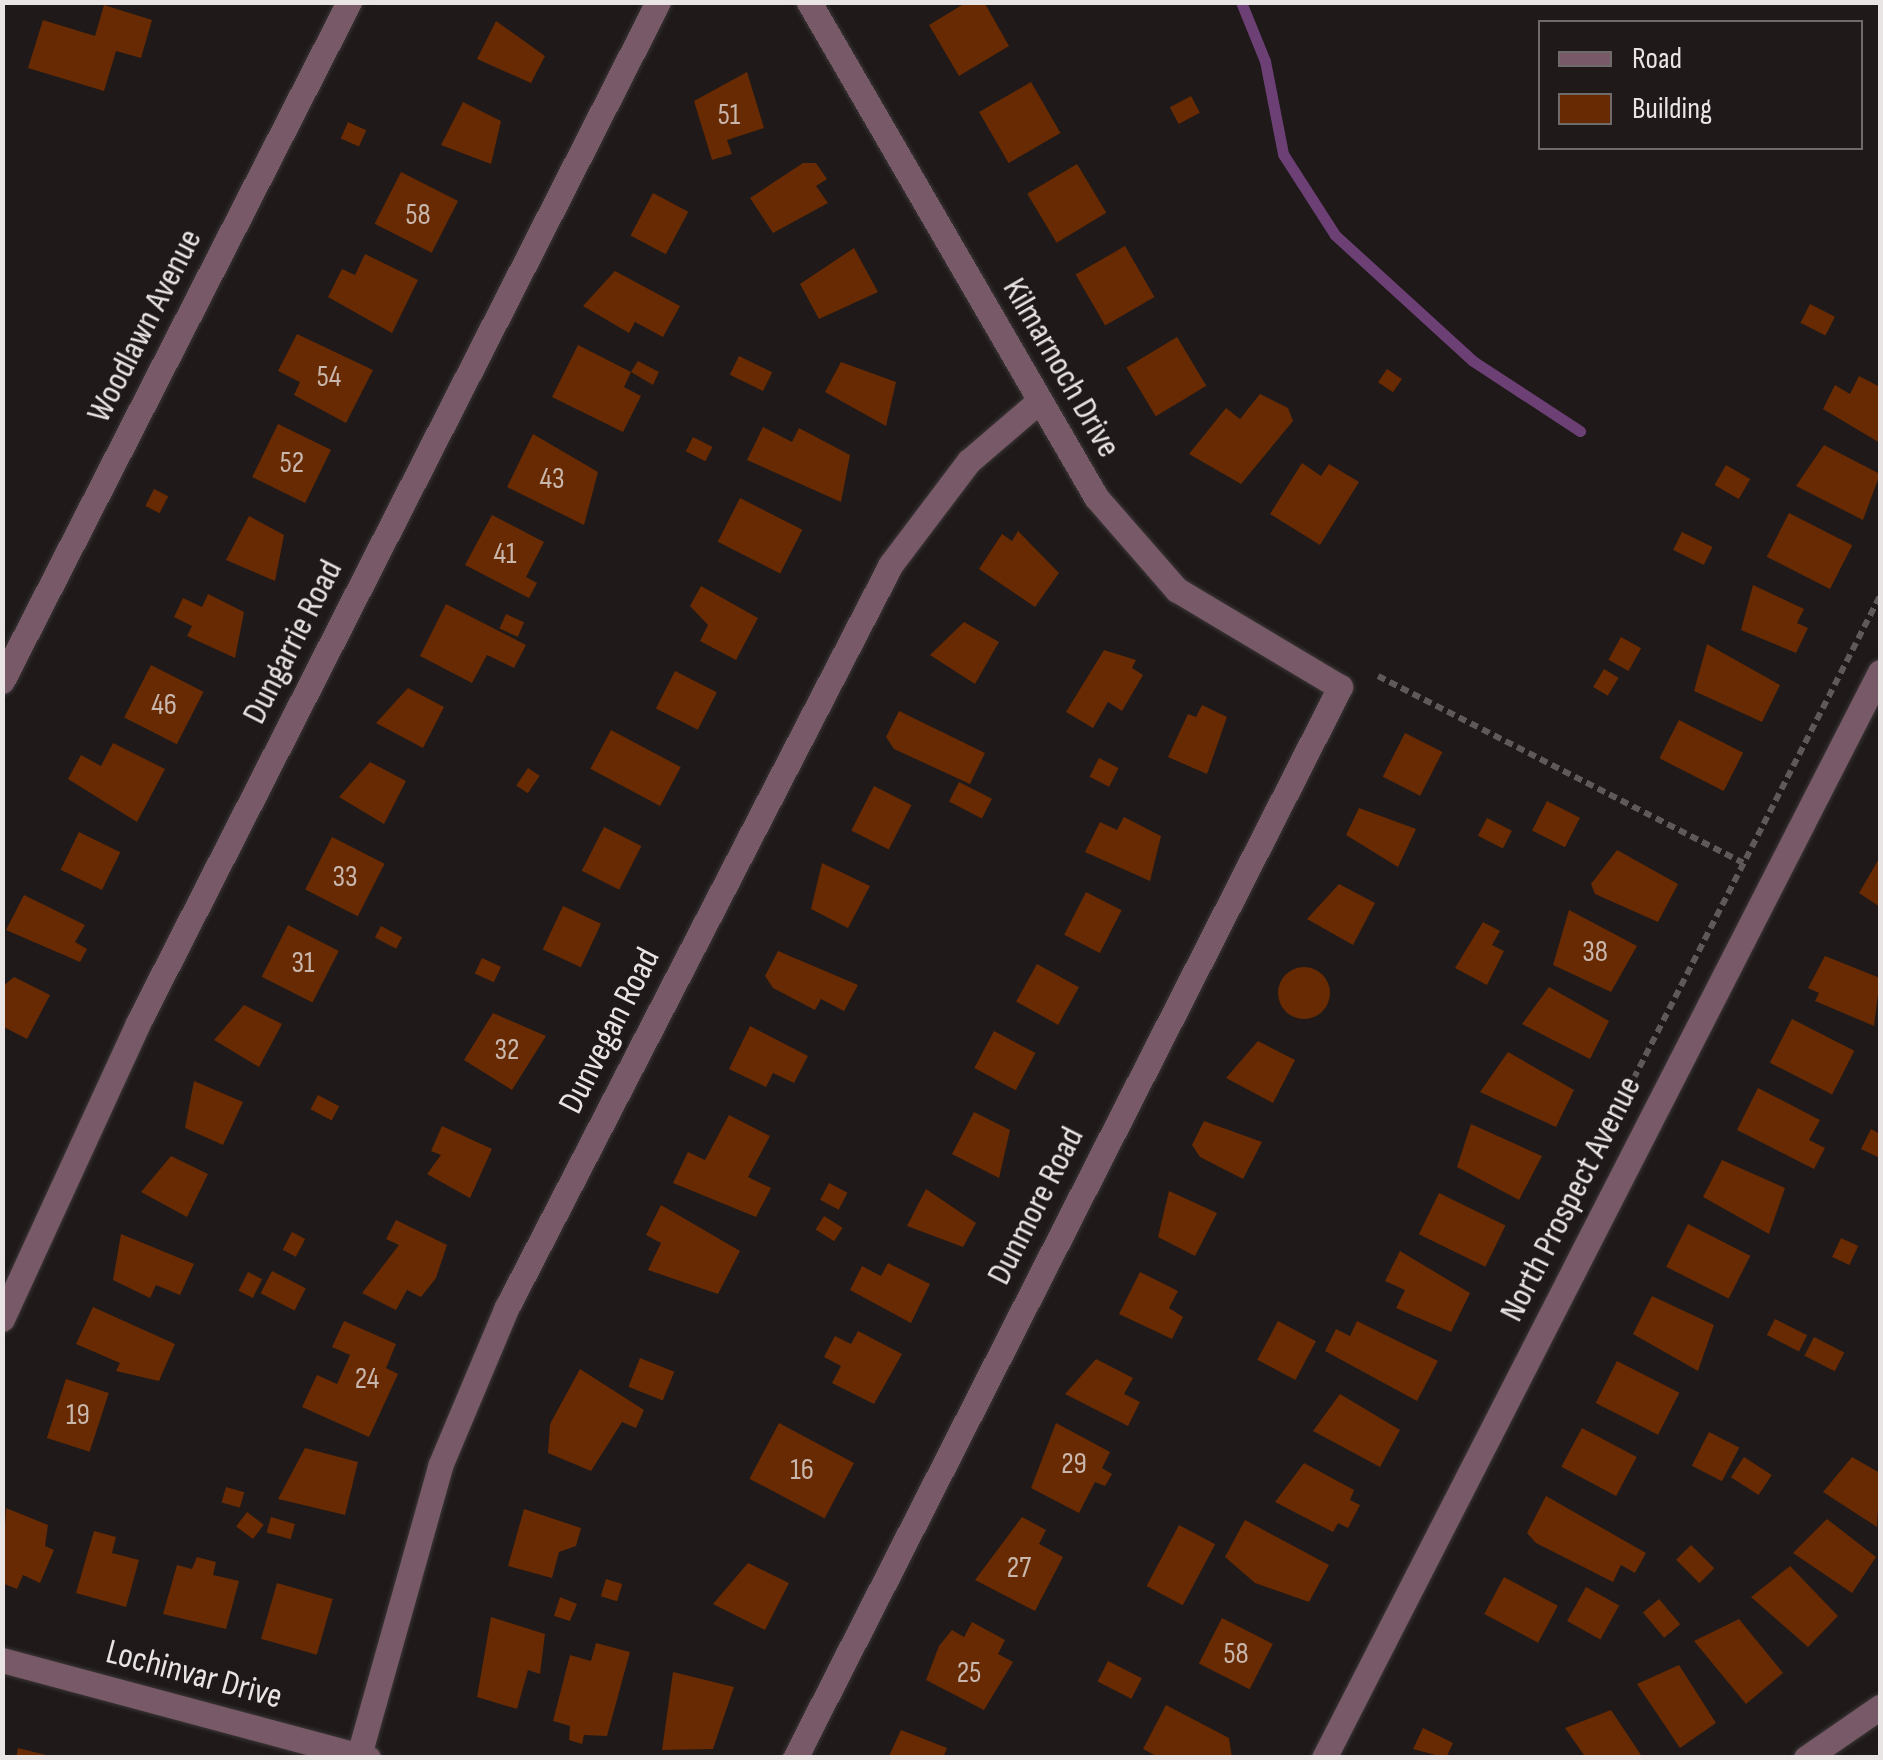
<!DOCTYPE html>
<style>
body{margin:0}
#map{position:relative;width:1883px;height:1760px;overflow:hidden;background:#1f1919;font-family:"Sofia Sans Condensed",sans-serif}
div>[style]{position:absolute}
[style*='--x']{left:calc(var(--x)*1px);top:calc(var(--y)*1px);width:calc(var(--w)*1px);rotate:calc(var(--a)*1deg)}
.stream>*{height:11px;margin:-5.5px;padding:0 5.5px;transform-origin:5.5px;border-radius:5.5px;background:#6d4075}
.building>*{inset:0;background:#672a02;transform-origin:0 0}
.round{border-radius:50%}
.path>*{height:6px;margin-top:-3px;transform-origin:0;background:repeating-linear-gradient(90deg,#5f5959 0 8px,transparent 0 13px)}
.roads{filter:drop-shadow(0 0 2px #3b3636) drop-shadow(0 0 2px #3b3636)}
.minor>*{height:25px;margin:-12.5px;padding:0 12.5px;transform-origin:12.5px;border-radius:12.5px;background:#785967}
span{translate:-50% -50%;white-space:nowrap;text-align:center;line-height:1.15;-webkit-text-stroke:10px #1f1919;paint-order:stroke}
.number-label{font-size:30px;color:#c9b6ac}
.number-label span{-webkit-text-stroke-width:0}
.street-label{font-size:35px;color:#eae5e5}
.frame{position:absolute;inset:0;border:5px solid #eae5e5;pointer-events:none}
.legend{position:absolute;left:1538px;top:20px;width:325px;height:130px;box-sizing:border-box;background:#1f1919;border:2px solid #706b6b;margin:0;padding:12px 18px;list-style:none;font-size:30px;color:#eae5e5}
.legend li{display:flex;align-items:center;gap:20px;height:50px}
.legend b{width:50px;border:2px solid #706b6b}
</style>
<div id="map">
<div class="stream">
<div style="--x:1241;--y:2;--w:64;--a:67.9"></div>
<div style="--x:1265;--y:61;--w:95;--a:79"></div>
<div style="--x:1283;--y:154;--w:96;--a:57.3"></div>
<div style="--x:1335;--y:235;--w:187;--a:42.4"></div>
<div style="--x:1473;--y:361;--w:128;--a:33.2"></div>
</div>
<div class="building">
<div style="clip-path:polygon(967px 2px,984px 2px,1009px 46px,959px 76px,929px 25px)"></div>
<div style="clip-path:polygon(104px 5px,152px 20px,141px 58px,116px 51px,104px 91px,28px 68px,43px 20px,95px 36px)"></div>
<div style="clip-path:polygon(496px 21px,545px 56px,531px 83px,477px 59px)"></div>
<div style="clip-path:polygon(747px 72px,764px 128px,727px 140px,732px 154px,712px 160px,694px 101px)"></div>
<div style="left:1031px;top:82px;width:59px;height:60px;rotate:60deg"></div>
<div style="left:1191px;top:96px;width:19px;height:24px;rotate:62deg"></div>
<div style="clip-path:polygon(463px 102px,501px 121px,491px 164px,441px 145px)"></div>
<div style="left:348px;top:122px;width:20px;height:18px;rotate:24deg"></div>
<div style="clip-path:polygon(803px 163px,816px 163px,827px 179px,816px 186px,828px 203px,773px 233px,750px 198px)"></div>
<div style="left:1077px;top:164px;width:57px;height:58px;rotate:59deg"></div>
<div style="left:401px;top:172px;width:64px;height:58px;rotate:27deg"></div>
<div style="left:653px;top:193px;width:40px;height:48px;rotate:28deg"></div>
<div style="left:1125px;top:246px;width:59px;height:57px;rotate:60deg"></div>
<div style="clip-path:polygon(854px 248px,878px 292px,819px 319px,800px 284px)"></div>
<div style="clip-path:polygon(365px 254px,418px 280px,392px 333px,328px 297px,342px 269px,355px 275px)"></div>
<div style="clip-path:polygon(615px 271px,680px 306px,663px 337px,635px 322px,629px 333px,583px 306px)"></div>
<div style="left:1810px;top:304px;width:28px;height:21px;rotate:27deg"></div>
<div style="clip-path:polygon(297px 334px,373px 370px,346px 423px,294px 395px,300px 382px,278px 371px)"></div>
<div style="left:1177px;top:337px;width:57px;height:59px;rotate:59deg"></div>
<div style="clip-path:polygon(578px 345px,631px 372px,624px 387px,641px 396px,623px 432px,552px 397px)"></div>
<div style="left:739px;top:356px;width:37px;height:21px;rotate:26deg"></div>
<div style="clip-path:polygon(638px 361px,659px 372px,653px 385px,631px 372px)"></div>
<div style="clip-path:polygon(841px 362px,896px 382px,886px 426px,825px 392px)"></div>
<div style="left:1387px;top:369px;width:18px;height:16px;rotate:34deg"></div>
<div style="clip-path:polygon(1859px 376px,1880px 387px,1880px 443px,1823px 409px,1835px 385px,1850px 394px)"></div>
<div style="clip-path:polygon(1260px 394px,1288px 408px,1293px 421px,1241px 484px,1189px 454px,1226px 408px,1240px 419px)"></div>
<div style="left:278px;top:424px;width:59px;height:59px;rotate:26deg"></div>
<div style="clip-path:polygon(763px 427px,792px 442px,799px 428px,850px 455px,841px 502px,747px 460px)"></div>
<div style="clip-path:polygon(533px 434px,598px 472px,584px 525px,507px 487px)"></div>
<div style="left:693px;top:437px;width:22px;height:16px;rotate:27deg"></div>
<div style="clip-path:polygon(1824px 445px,1880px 474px,1863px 520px,1796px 486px)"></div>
<div style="clip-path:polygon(1302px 463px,1321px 476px,1329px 464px,1359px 482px,1320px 545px,1270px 514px)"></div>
<div style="left:1726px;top:465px;width:28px;height:23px;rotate:30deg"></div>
<div style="left:154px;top:489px;width:16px;height:19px;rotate:27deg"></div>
<div style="left:740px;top:498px;width:70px;height:49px;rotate:27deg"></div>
<div style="left:1789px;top:513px;width:71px;height:49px;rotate:27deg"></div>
<div style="clip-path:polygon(492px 515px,544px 542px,526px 577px,537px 583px,529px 598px,465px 565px)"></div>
<div style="clip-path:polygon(249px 516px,284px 535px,275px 581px,226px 560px)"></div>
<div style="clip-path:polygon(1018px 531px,1059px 573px,1035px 607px,979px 569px,1002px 534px,1012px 541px)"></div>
<div style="left:1682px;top:532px;width:34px;height:20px;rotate:26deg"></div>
<div style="clip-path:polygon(1753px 585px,1804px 609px,1797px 623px,1808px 628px,1796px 653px,1741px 630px)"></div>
<div style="clip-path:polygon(701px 586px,758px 618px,736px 660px,700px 641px,708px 625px,690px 606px)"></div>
<div style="clip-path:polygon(208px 594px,244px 612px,235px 658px,187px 636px,192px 626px,174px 617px,183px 598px,202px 607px)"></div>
<div style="clip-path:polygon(446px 604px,526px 645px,514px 668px,487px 655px,472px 683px,420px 656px)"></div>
<div style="left:506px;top:614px;width:20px;height:16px;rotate:24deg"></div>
<div style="clip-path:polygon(964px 622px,999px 642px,975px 684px,930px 655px)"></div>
<div style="left:1621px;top:637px;width:23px;height:26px;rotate:29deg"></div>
<div style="clip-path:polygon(1707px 644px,1780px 685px,1762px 722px,1694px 691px)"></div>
<div style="clip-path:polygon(1104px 650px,1136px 660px,1132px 668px,1143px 675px,1122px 711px,1108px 702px,1093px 728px,1066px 712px)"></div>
<div style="left:151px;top:665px;width:59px;height:59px;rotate:27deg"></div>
<div style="left:1604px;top:669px;width:17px;height:21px;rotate:31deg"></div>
<div style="left:675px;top:671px;width:47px;height:42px;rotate:27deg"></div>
<div style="clip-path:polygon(408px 688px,444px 707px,423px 748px,376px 723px)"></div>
<div style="clip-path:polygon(1202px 705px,1227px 717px,1207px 774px,1168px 757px,1188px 714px,1196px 717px)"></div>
<div style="clip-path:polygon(899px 711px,985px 753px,970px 784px,894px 749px,886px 737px)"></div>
<div style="left:1679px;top:720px;width:72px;height:43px;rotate:27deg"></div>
<div style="left:611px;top:730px;width:79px;height:44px;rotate:28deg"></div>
<div style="left:1405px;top:733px;width:42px;height:49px;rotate:27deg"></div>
<div style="clip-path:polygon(113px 743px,165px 769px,137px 822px,68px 779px,81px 755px,101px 766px)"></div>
<div style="left:1099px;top:758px;width:22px;height:21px;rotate:27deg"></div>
<div style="clip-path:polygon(370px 762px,406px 781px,384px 824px,339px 797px)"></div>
<div style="left:528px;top:768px;width:14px;height:21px;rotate:34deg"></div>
<div style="left:959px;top:782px;width:37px;height:22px;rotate:27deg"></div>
<div style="left:874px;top:786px;width:42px;height:50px;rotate:27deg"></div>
<div style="left:1547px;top:801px;width:37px;height:33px;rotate:27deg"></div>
<div style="clip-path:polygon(1359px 808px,1416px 829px,1398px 867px,1346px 835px)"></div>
<div style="clip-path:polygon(1124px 817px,1161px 836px,1150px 881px,1085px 852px,1100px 822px,1117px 830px)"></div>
<div style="left:1487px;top:818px;width:28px;height:20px;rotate:27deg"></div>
<div style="left:604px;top:827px;width:42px;height:49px;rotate:27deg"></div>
<div style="left:79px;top:832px;width:46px;height:42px;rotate:26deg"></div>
<div style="left:332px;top:837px;width:59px;height:59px;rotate:27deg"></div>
<div style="clip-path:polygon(1617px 850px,1678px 884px,1658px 922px,1595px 894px,1591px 884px)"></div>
<div style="clip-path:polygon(1880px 857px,1880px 907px,1859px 893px)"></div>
<div style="clip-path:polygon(822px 863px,870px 886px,848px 928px,811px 909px)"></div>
<div style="clip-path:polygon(1339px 884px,1375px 903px,1353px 945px,1307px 919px)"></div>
<div style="left:1086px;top:892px;width:40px;height:48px;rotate:27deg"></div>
<div style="clip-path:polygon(24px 895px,85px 925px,75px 942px,87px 949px,80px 962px,6px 930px)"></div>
<div style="left:563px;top:906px;width:42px;height:48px;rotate:25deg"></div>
<div style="clip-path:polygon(1569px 910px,1637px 946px,1611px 992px,1553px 965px)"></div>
<div style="clip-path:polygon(1483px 922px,1500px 931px,1492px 945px,1504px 951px,1487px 985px,1455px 968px)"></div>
<div style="left:288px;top:925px;width:57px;height:58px;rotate:27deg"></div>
<div style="left:381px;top:926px;width:24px;height:13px;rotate:28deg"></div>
<div style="clip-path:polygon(778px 951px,858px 985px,844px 1011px,821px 999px,815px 1010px,773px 988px,765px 976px)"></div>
<div style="clip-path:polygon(1825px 956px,1880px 978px,1874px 1026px,1815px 1001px,1819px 993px,1808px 988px)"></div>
<div style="left:482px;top:958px;width:21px;height:17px;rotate:25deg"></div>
<div style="left:1037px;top:964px;width:48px;height:43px;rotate:29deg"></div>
<div class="round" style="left:1278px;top:967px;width:52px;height:52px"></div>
<div style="clip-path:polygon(14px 977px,50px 995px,27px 1039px,2px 1026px,2px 987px)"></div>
<div style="clip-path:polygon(1549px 987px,1609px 1021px,1590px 1059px,1522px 1024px)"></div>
<div style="clip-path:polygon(244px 1005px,282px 1024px,259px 1067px,214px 1040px)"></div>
<div style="clip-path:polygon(493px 1013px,546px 1036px,512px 1090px,464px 1060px)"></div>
<div style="left:1792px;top:1019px;width:70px;height:49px;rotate:27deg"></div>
<div style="clip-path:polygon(750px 1026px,808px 1056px,794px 1083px,773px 1073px,766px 1087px,729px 1069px)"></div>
<div style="left:994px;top:1031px;width:47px;height:42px;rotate:28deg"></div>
<div style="clip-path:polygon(1258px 1041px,1295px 1060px,1273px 1103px,1226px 1078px)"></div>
<div style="clip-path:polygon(1508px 1052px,1574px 1090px,1556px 1127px,1480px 1092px)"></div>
<div style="clip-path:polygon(194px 1081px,243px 1102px,223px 1145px,185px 1128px)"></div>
<div style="clip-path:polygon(1758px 1088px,1820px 1120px,1809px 1140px,1825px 1148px,1814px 1169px,1737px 1130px)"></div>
<div style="left:318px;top:1095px;width:24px;height:16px;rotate:28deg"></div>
<div style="clip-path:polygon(974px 1112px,1010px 1130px,999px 1178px,952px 1154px)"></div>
<div style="clip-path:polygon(729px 1115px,770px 1136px,748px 1177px,771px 1188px,756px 1217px,673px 1183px,688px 1152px,705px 1160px)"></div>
<div style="clip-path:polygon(1204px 1121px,1262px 1142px,1243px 1179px,1200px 1157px,1192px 1145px)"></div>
<div style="clip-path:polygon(1471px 1124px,1542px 1156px,1519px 1200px,1457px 1167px)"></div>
<div style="clip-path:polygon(442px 1126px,492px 1149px,470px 1198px,427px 1174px,441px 1155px,431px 1151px)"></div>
<div style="clip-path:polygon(1871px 1129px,1880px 1134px,1880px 1158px,1861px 1149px)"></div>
<div style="clip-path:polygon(171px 1156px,208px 1174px,187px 1217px,141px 1192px)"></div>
<div style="clip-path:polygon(1722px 1160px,1785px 1188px,1769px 1234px,1703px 1197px)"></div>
<div style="left:829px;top:1183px;width:21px;height:19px;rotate:28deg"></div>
<div style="clip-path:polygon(926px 1189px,976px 1223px,963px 1247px,907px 1226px)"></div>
<div style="clip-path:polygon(1169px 1191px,1217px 1213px,1195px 1256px,1158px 1237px)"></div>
<div style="left:1439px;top:1193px;width:74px;height:46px;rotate:26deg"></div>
<div style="clip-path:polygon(661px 1205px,740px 1251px,718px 1294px,648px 1270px,661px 1243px,646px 1235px)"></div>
<div style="left:824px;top:1216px;width:22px;height:16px;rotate:32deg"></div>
<div style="clip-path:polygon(396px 1220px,447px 1245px,436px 1278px,421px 1297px,407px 1290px,396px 1310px,362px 1293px,399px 1245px,386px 1239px)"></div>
<div style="left:1688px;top:1224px;width:70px;height:48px;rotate:27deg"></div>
<div style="left:292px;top:1232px;width:15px;height:20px;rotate:28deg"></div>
<div style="clip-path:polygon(121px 1234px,194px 1264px,180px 1295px,156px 1285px,150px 1298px,113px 1280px)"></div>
<div style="left:1841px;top:1238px;width:19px;height:21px;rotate:25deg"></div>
<div style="clip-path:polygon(1400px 1251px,1470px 1293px,1451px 1332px,1396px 1308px,1405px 1290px,1385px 1281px)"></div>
<div style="clip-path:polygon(888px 1263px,930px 1284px,911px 1323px,850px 1290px,862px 1266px,881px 1276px)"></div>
<div style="left:272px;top:1271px;width:38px;height:25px;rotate:27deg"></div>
<div style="left:248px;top:1272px;width:16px;height:21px;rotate:27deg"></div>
<div style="clip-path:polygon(1140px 1272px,1178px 1291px,1169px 1308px,1183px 1317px,1172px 1339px,1119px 1314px)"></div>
<div style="clip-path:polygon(1652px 1296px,1714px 1325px,1698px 1371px,1633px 1334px)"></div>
<div style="clip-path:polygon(93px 1307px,175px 1344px,159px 1381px,116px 1371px,120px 1363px,76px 1344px)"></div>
<div style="left:1775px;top:1319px;width:36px;height:18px;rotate:27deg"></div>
<div style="clip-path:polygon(344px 1321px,396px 1344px,386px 1368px,398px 1374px,369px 1437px,302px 1407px,317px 1375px,337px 1384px,350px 1355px,332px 1347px)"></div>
<div style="left:1278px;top:1321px;width:43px;height:44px;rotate:28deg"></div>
<div style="clip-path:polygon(1357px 1321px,1438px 1361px,1417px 1401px,1325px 1351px,1336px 1329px,1350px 1336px)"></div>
<div style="clip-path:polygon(858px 1331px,902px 1354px,874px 1404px,832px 1383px,841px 1366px,824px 1357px,835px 1336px,851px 1344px)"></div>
<div style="left:1814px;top:1337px;width:34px;height:21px;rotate:27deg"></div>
<div style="left:640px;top:1358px;width:37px;height:31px;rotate:22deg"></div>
<div style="clip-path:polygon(1096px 1359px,1133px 1378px,1124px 1394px,1140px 1402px,1128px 1426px,1065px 1394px)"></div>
<div style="left:1617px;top:1361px;width:70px;height:47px;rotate:27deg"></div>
<div style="clip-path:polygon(580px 1369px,644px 1410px,636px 1428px,622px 1422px,591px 1471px,548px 1453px,550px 1424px)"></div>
<div style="left:66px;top:1379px;width:45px;height:62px;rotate:18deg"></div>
<div style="clip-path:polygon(1340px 1394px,1400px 1430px,1380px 1467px,1313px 1431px)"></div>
<div style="left:779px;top:1423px;width:85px;height:63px;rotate:28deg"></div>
<div style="clip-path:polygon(1056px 1423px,1110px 1452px,1102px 1468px,1112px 1474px,1105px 1486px,1095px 1482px,1079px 1513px,1031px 1488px)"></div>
<div style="left:1582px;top:1428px;width:62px;height:44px;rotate:28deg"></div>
<div style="left:1709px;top:1432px;width:34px;height:38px;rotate:27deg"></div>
<div style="clip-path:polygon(305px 1448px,358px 1462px,345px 1515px,278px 1499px)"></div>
<div style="left:1744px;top:1457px;width:33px;height:24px;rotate:33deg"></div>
<div style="clip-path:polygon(1852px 1457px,1880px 1473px,1877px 1527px,1823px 1492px)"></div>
<div style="clip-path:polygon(1304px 1463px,1354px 1490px,1350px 1500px,1360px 1505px,1348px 1528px,1338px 1523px,1333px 1532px,1275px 1502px)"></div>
<div style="left:226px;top:1487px;width:19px;height:16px;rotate:16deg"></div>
<div style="clip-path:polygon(1546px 1496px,1646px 1553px,1635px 1573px,1621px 1565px,1613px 1582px,1536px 1543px,1527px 1533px)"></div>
<div style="clip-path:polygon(6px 1508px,48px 1525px,45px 1546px,54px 1550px,40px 1583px,23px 1575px,17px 1589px,2px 1583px)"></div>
<div style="clip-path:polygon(524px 1509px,581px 1528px,576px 1546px,559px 1552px,552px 1578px,508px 1566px)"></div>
<div style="left:247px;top:1512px;width:21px;height:18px;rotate:37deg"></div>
<div style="left:271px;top:1517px;width:25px;height:16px;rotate:16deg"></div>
<div style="clip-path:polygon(1022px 1517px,1046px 1530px,1039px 1544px,1063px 1557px,1035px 1611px,975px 1580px)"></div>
<div style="clip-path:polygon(1827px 1519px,1876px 1557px,1852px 1593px,1793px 1553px)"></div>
<div style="clip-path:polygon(1245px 1520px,1329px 1565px,1309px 1602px,1255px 1583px,1225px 1557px)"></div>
<div style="left:1179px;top:1525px;width:41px;height:69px;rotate:28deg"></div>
<div style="clip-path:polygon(94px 1531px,116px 1537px,112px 1553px,139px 1560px,126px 1607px,76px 1593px)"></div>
<div style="left:1691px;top:1545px;width:33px;height:21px;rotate:45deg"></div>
<div style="clip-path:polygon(197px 1557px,216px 1562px,213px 1575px,239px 1581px,226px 1629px,163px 1614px,177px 1565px,192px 1569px)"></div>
<div style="clip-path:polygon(748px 1563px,789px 1583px,765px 1630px,713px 1604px)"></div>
<div style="clip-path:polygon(1790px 1566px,1838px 1616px,1808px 1647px,1751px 1597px)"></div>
<div style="left:1504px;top:1577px;width:61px;height:42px;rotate:28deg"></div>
<div style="left:606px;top:1579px;width:17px;height:18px;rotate:17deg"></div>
<div style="left:277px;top:1583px;width:58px;height:58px;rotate:16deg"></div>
<div style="left:1586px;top:1587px;width:38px;height:39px;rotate:29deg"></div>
<div style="clip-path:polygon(560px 1597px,577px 1604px,570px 1621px,554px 1616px)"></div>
<div style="left:1659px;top:1599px;width:33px;height:21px;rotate:50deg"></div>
<div style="clip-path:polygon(491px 1617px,545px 1634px,540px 1674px,528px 1670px,517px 1709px,477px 1697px)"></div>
<div style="left:1222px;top:1618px;width:57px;height:51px;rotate:27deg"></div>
<div style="clip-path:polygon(1739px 1619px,1783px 1673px,1746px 1704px,1694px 1641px)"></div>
<div style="clip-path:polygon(972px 1622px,1005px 1640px,998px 1654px,1013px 1662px,984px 1710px,926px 1680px,939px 1646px,952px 1630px,964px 1637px)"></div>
<div style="clip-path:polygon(596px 1643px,630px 1652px,607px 1736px,584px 1735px,582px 1744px,569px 1740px,570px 1726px,553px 1721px,570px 1655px,591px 1661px)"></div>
<div style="left:1108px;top:1661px;width:38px;height:23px;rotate:27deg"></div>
<div style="clip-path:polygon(1679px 1665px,1716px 1723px,1680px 1748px,1637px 1684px)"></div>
<div style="clip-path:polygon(673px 1672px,734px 1687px,713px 1749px,662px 1750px)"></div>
<div style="clip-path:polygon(1166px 1705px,1229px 1738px,1232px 1758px,1160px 1758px,1143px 1749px)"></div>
<div style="clip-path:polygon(1611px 1710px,1643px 1758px,1586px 1758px,1565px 1728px)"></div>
<div style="clip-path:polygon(1423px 1728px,1453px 1743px,1446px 1758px,1413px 1749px)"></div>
<div style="clip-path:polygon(901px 1730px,947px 1748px,943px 1758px,888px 1758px)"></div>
<div style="clip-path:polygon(18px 1748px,50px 1756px,50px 1758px,16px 1758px)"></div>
</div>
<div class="path">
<div style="--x:1378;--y:676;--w:410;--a:27.1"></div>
<div style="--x:1610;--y:1125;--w:594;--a:-62.96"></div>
</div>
<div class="roads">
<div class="minor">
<div style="--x:2;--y:681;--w:763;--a:-62.93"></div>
<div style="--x:2;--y:1319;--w:326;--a:-65.3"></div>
<div style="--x:138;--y:1023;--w:1146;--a:-63.01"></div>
<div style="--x:2;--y:1660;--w:379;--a:15"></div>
<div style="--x:359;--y:1755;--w:300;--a:-74.3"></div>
<div style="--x:440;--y:1466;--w:173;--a:-67.2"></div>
<div style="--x:507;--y:1307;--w:836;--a:-62.67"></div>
<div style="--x:891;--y:564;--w:129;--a:-52.9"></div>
<div style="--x:969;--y:461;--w:92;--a:-40.6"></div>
<div style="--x:795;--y:1758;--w:1202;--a:-63.03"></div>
<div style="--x:1340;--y:687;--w:190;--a:-149.2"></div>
<div style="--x:1177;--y:590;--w:123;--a:-131.1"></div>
<div style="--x:1096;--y:497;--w:572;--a:-120.11"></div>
<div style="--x:1324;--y:1758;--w:1220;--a:-62.89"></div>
<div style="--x:1806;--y:1758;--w:90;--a:-34.6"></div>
</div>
</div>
<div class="number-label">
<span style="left:729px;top:115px">51</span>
<span style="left:418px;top:215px">58</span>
<span style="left:329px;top:377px">54</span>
<span style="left:292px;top:463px">52</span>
<span style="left:552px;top:479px">43</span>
<span style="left:505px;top:554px">41</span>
<span style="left:164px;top:705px">46</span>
<span style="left:345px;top:877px">33</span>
<span style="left:1595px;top:952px">38</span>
<span style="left:303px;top:963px">31</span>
<span style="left:507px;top:1050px">32</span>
<span style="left:367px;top:1379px">24</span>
<span style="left:78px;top:1415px">19</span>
<span style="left:1074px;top:1464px">29</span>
<span style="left:802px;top:1470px">16</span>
<span style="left:1019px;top:1568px">27</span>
<span style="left:1236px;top:1654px">58</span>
<span style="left:969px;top:1673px">25</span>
</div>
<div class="street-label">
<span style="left:145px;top:326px;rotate:-63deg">Woodlawn Avenue</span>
<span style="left:1061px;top:368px;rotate:60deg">Kilmarnoch Drive</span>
<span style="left:293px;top:642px;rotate:-63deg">Dungarrie Road</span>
<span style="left:610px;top:1031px;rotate:-63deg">Dunvegan Road</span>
<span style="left:1571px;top:1199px;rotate:-63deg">North Prospect Avenue</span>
<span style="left:1036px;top:1206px;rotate:-63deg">Dunmore Road</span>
<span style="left:194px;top:1675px;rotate:15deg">Lochinvar Drive</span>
</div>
<div class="frame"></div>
<ul class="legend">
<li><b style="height:12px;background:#785967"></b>Road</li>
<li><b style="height:28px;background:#672a02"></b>Building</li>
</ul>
</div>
